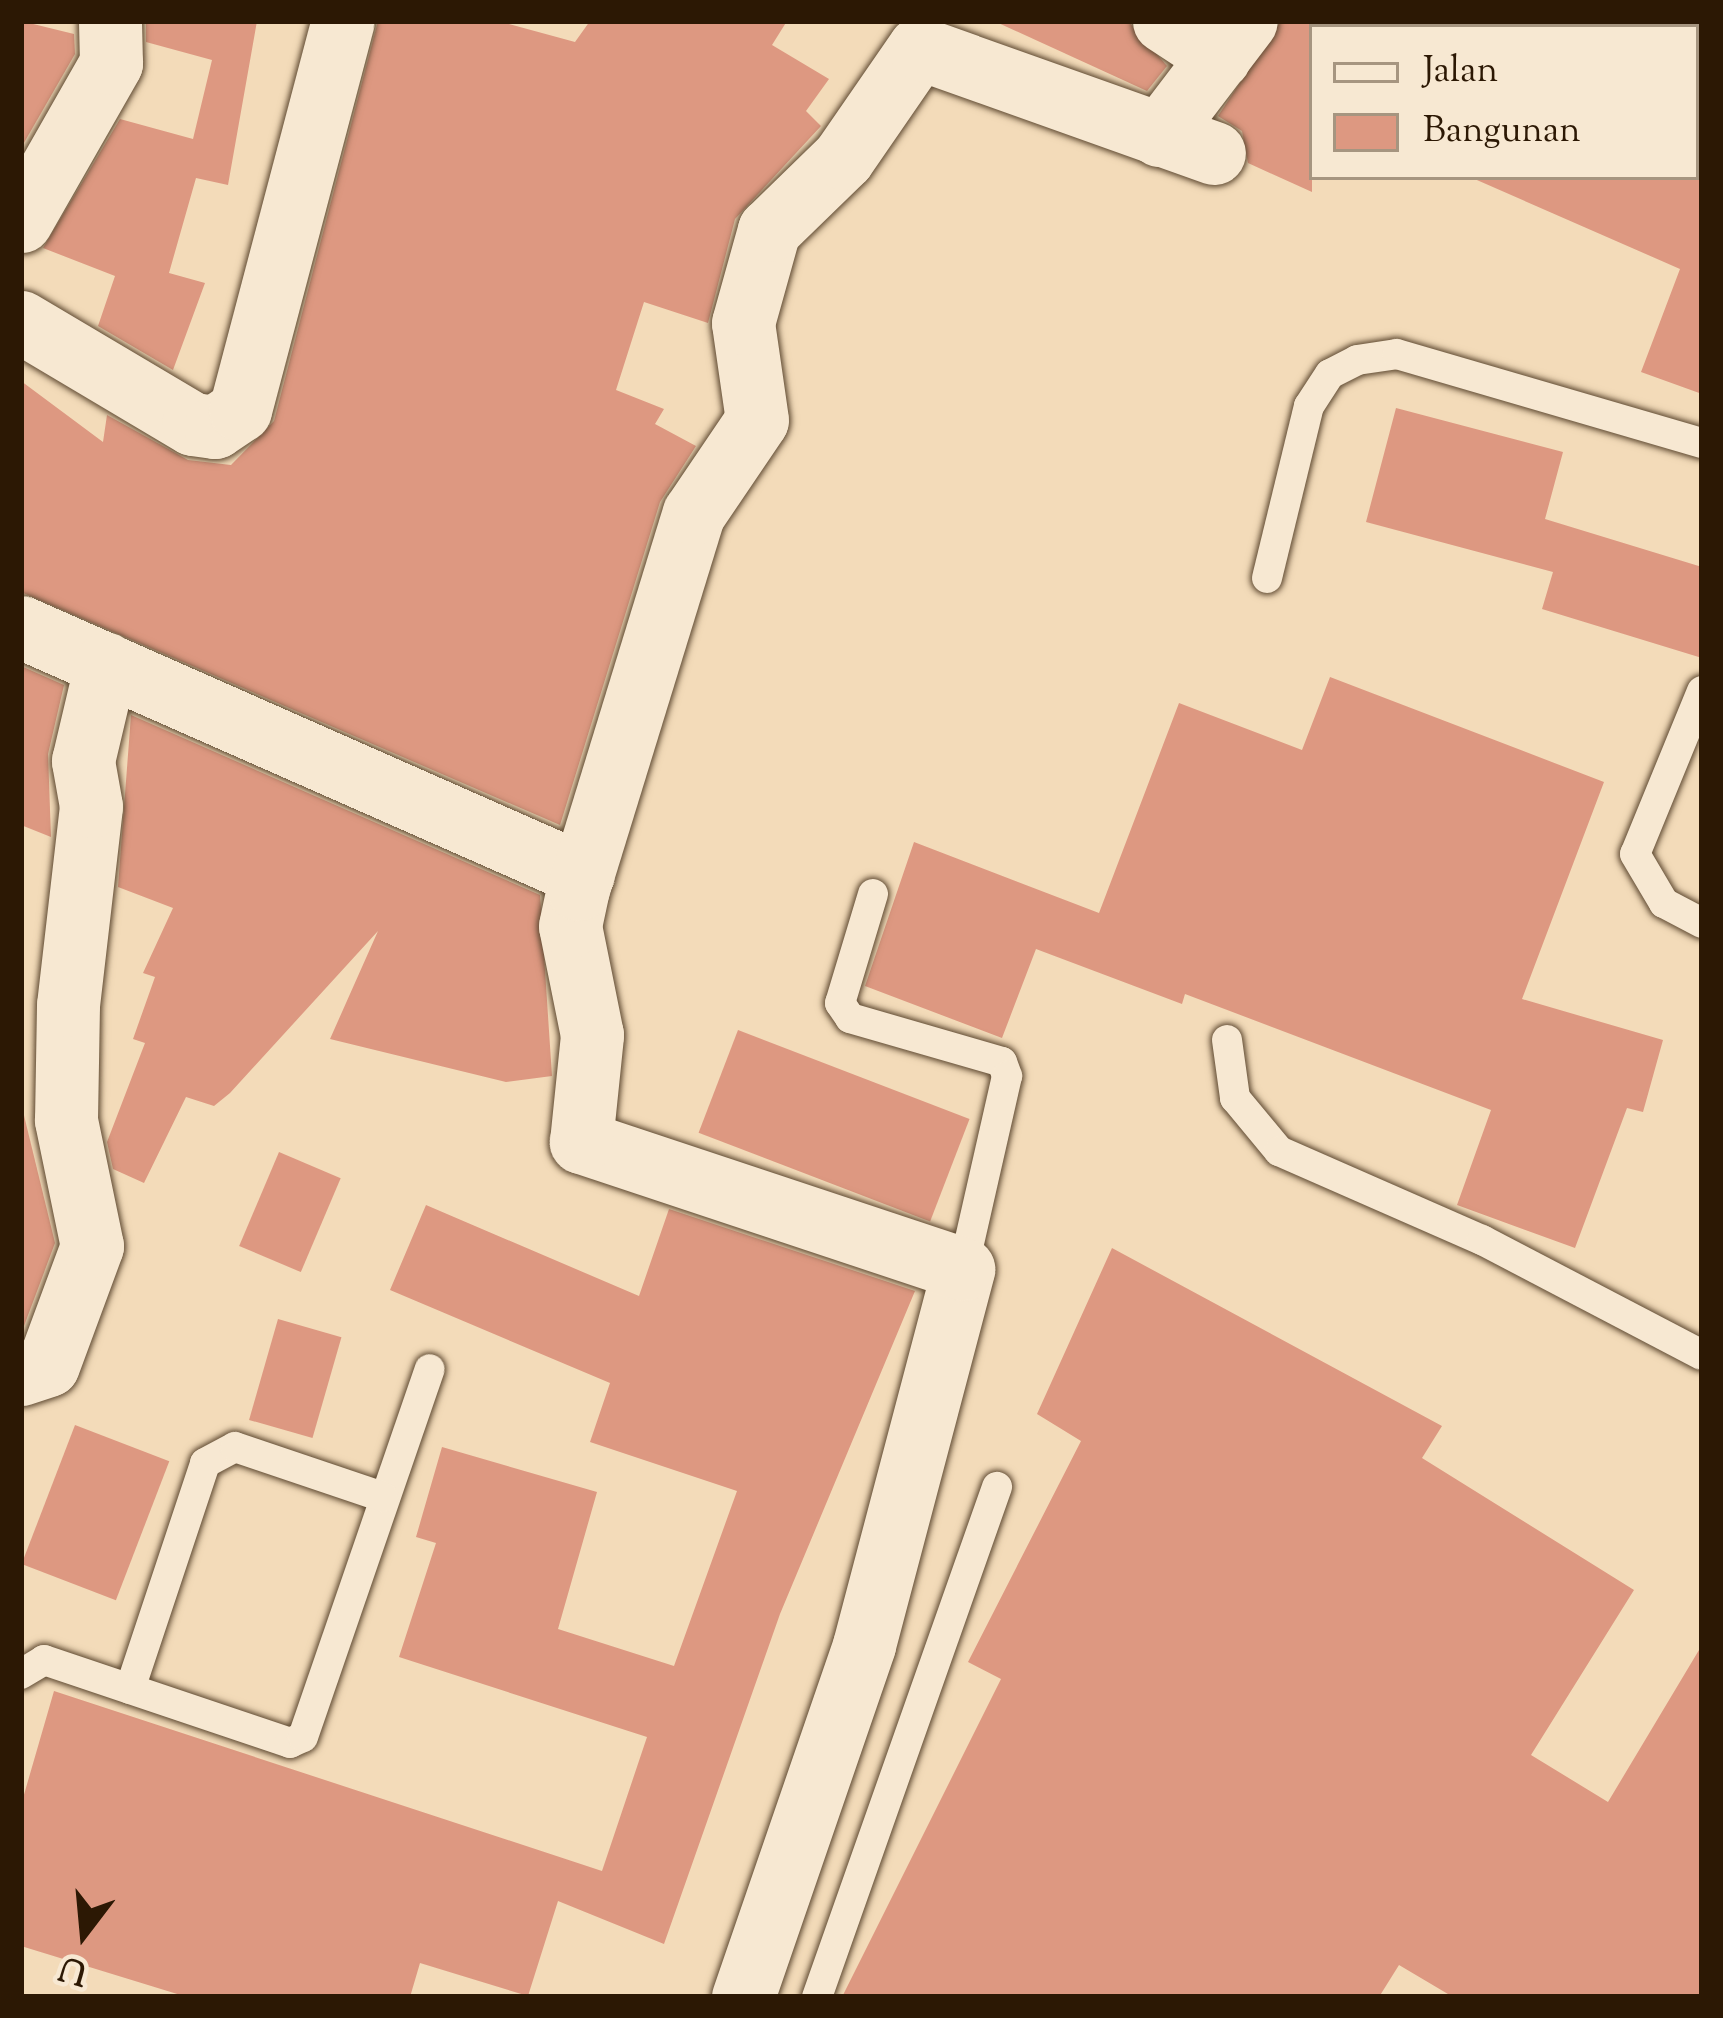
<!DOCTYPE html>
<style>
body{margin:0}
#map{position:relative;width:1723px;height:2018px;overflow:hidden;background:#f3dbb9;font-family:"Sorts Mill Goudy",serif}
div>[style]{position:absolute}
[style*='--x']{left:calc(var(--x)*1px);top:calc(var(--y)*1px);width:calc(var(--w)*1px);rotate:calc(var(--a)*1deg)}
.building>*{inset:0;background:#dd9881;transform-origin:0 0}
.roads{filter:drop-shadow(0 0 3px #5e4931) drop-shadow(0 0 3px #5e4931)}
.lane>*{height:30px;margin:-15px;padding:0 15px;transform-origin:15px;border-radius:15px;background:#f7e8d2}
.street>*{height:63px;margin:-31.5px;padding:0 31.5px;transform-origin:31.5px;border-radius:31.5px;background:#f7e8d2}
span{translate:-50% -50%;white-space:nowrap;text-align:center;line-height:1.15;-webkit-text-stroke:10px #f7e8d2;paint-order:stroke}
.frame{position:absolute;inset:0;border:24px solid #2c1804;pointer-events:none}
.legend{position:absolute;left:1309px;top:24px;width:390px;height:156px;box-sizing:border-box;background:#f7e8d2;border:3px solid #a69580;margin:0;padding:15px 21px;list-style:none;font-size:36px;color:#2c1804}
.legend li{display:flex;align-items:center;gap:24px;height:60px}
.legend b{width:60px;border:3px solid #a69580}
.north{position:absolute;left:24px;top:1874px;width:120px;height:120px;-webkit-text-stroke:9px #f7e8d2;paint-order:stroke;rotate:196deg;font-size:33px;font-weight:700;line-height:48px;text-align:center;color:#2c1804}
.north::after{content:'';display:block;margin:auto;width:42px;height:54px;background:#2c1804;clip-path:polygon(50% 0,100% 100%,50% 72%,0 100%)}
</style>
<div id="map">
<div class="building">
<div style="clip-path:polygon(21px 21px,74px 34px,75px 54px,21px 148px)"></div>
<div style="clip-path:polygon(146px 21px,257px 21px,228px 185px,196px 178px,169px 273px,205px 283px,173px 370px,98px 326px,115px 276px,43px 248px,120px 119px,193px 139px,212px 60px,146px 42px)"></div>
<div style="clip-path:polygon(378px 21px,498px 21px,575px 42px,590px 21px,787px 21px,772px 45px,829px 79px,806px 111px,821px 126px,735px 219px,708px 323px,644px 302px,616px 390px,664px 409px,655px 424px,696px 446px,660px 502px,560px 825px,21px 592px,21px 381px,103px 442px,107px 415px,188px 460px,231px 465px,274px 421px)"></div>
<div style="clip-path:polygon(994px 21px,1128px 21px,1167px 66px,1147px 91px)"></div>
<div style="clip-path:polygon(1281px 21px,1312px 21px,1312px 192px,1248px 163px,1242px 131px,1218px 116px)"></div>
<div style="clip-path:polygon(1470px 177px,1702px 177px,1702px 394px,1641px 372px,1680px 269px)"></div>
<div style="clip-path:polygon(1396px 408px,1563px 452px,1545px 519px,1702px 567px,1702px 658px,1542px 609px,1553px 572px,1366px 522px)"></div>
<div style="clip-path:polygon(21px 666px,64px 685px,48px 754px,51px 837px,21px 825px)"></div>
<div style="clip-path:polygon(1330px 677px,1604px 782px,1522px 999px,1663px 1040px,1643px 1112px,1627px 1108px,1575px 1248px,1457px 1205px,1491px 1110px,1185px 994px,1182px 1004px,1036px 949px,1002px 1038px,865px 986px,914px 842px,1099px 913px,1179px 703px,1302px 750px)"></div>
<div style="clip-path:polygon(131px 715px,540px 895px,552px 1076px,506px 1082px,330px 1039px,378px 931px,230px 1093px,214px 1106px,186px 1097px,144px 1183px,113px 1169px,107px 1142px,145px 1043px,133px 1039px,155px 977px,143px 973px,173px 908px,118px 887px)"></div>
<div style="left:738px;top:1030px;width:248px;height:110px;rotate:21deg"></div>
<div style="clip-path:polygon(21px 1103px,55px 1243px,21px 1334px)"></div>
<div style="left:279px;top:1152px;width:67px;height:102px;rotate:23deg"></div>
<div style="clip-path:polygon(426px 1205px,639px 1296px,669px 1209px,915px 1291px,780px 1614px,664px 1944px,558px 1901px,528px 1996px,420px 1963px,410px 1997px,187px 1997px,21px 1946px,21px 1805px,54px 1691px,602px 1871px,647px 1737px,399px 1657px,436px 1543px,416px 1537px,442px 1447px,597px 1492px,558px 1629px,674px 1666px,737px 1491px,590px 1442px,610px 1383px,390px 1290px)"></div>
<div style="clip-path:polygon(1112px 1248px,1442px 1426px,1422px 1458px,1634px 1590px,1531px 1755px,1608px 1802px,1702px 1645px,1702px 1997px,1453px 1997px,1399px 1965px,1379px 1997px,842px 1997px,1001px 1679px,968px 1662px,1081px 1441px,1037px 1414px)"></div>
<div style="left:278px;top:1319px;width:66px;height:105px;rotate:16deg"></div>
<div style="left:75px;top:1425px;width:101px;height:149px;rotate:21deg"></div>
</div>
<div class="roads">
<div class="lane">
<div style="--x:1267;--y:578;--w:177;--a:-76.3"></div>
<div style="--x:1309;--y:406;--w:38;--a:-57"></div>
<div style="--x:1330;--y:374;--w:30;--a:-27"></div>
<div style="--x:1357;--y:360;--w:40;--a:-8.5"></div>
<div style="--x:1397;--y:354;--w:318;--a:16.3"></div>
<div style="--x:1702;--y:691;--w:176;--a:112.3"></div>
<div style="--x:1635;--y:854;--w:57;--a:59.4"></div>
<div style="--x:1664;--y:903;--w:43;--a:27.8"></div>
<div style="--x:873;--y:894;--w:114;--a:106.8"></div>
<div style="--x:840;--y:1003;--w:18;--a:56"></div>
<div style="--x:850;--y:1018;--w:158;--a:16.1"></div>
<div style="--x:1002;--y:1062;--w:15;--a:70"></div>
<div style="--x:1007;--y:1076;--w:198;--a:102.8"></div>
<div style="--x:1227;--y:1040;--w:59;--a:82.1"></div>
<div style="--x:1235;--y:1098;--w:69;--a:50.3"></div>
<div style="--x:1279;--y:1151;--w:222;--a:23.7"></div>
<div style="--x:1482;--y:1240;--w:248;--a:27.6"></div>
<div style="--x:21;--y:1674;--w:27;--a:-31"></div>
<div style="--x:44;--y:1660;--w:260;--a:18.6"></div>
<div style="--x:290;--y:1743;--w:14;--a:-25"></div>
<div style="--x:303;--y:1737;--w:389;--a:-71"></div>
<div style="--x:130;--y:1689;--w:238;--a:-71.6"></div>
<div style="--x:205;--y:1463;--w:34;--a:-28"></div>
<div style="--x:235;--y:1447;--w:156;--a:18.7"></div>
<div style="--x:817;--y:1997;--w:541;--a:-70.56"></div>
</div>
<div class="street">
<div style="--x:1164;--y:21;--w:66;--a:33.2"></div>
<div style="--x:1159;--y:135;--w:143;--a:-52.7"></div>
<div style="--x:21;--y:221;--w:182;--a:-60.3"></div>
<div style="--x:111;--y:63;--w:42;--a:-91.4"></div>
<div style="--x:21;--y:322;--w:200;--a:30.7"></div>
<div style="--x:193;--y:424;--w:22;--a:8"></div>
<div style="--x:215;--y:427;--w:30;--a:-34"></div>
<div style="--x:240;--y:410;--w:402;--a:-75.2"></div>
<div style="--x:21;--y:627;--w:614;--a:23.81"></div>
<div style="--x:21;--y:1374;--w:28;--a:-18"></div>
<div style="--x:48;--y:1365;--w:127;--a:-69.7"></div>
<div style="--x:92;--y:1246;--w:129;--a:-101.7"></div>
<div style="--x:66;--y:1120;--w:115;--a:-89"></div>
<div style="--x:68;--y:1005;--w:200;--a:-83.4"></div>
<div style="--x:91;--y:806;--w:46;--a:-100.1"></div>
<div style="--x:83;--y:761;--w:100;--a:-76.7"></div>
<div style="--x:743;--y:1997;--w:372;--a:-71"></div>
<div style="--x:864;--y:1645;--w:389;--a:-75.2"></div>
<div style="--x:963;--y:1269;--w:403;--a:-161.6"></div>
<div style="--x:581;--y:1142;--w:108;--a:-84.1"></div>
<div style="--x:592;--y:1035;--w:111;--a:-101.4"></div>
<div style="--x:570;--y:926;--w:38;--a:-78"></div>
<div style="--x:578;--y:889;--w:393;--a:-72.9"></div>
<div style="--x:694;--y:513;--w:112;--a:-55.9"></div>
<div style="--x:757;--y:420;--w:98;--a:-98.2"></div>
<div style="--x:743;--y:323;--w:97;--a:-74.4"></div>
<div style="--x:769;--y:230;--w:103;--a:-44.2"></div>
<div style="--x:843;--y:158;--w:134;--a:-55.4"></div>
<div style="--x:919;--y:48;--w:313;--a:19.6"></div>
</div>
</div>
<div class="frame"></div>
<ul class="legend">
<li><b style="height:15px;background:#f7e8d2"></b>Jalan</li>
<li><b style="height:33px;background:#dd9881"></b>Bangunan</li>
</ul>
<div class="north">U</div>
</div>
